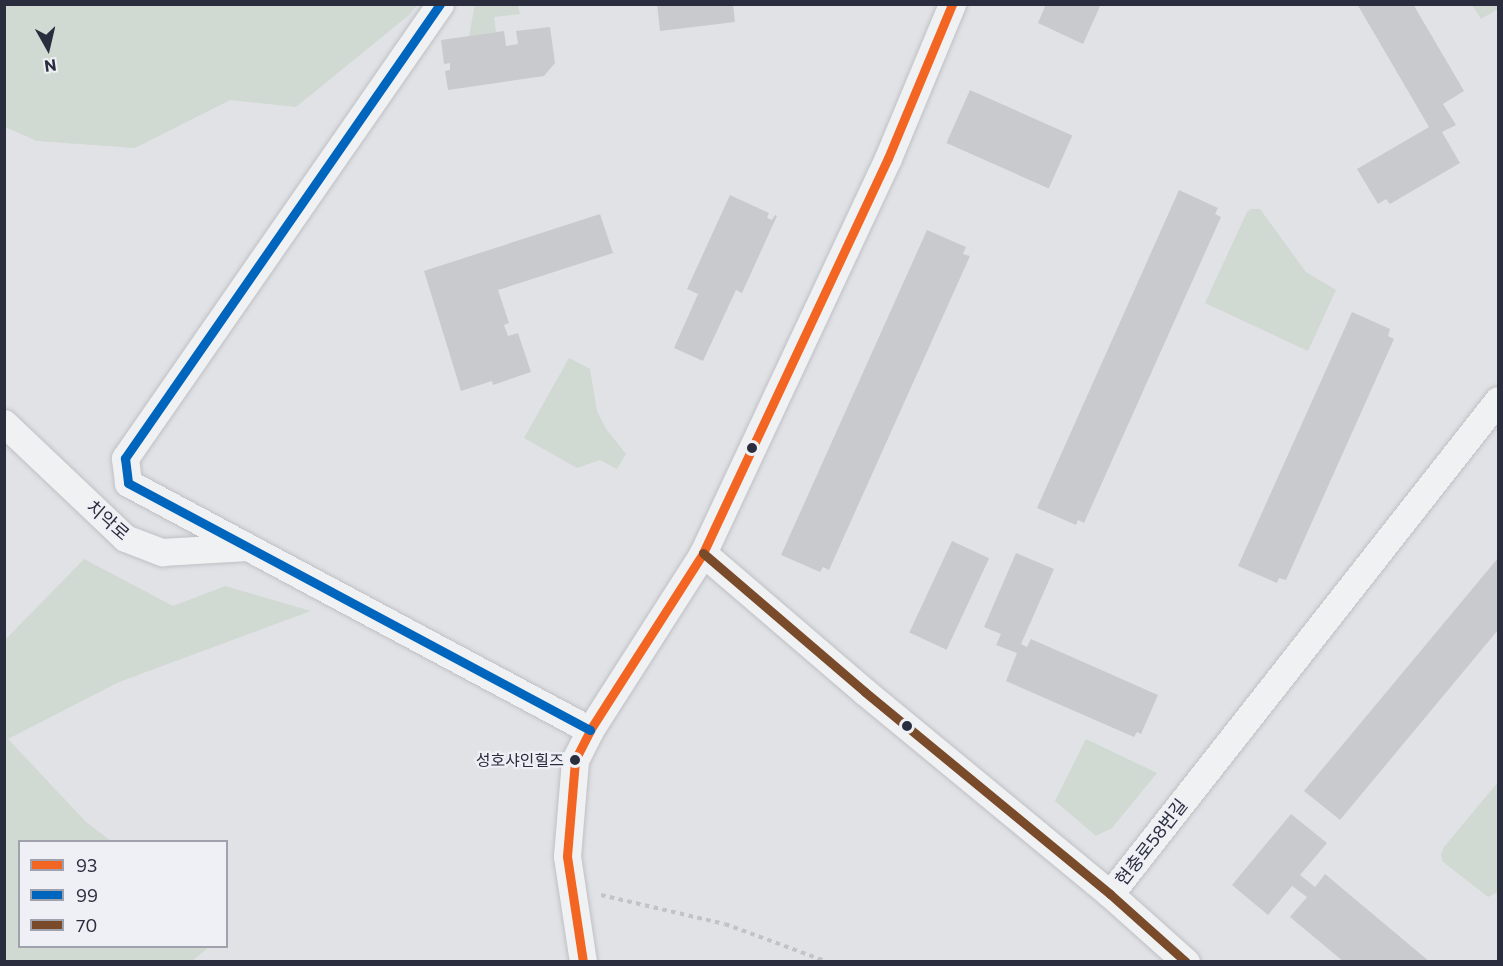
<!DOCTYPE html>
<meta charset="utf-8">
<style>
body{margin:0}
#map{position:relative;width:1503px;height:966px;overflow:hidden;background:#e1e2e6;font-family:Commissioner,"Noto Sans KR",sans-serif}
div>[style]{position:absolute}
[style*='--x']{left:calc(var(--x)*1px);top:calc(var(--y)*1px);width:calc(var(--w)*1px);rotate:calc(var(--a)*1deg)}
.green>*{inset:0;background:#d0d9d2}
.building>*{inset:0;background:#c9cace;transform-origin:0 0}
.path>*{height:4px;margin-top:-2px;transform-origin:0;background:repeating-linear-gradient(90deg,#c2c3c7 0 4.5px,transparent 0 9px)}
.roads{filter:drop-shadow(0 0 2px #bfc0c4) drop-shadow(0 0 2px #bfc0c4)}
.minor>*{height:27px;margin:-13.5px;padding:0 13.5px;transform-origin:13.5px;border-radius:13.5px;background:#f0f1f3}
.bus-1>*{height:9px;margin:-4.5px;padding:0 4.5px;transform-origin:4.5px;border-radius:4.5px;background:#f26522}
.bus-2>*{height:9px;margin:-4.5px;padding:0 4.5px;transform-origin:4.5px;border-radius:4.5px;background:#0065bd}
.bus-3>*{height:9px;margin:-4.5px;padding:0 4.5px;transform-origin:4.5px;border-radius:4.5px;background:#7a4b2a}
.dots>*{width:16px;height:16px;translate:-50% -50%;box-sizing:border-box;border:3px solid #eef0f5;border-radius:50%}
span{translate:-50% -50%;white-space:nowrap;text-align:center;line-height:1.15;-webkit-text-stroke:4.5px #eef0f5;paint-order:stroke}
.bus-label{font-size:16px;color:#292d3e}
.right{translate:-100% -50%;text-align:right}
.street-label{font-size:18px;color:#292d3e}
.frame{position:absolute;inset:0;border:6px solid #292d3e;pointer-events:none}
.legend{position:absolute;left:18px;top:840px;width:210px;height:108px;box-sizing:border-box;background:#eef0f5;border:2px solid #9fa2ac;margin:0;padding:8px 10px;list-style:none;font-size:18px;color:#292d3e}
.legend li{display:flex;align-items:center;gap:12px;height:30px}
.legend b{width:30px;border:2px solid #9fa2ac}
.north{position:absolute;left:18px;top:18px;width:60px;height:60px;-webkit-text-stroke:4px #eef0f5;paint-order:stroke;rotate:172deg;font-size:16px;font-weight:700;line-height:24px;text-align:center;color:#292d3e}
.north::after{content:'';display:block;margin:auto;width:21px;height:27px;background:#292d3e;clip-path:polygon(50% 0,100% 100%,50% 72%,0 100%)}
</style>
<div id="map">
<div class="green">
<div style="clip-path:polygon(5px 4px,417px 4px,417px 5px,409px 15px,296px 107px,230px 100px,135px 148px,37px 141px,5px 127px)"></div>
<div style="clip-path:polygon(475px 4px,518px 5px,520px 14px,494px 17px,496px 32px,469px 36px)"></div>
<div style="clip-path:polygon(1472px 5px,1498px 5px,1498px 9px,1481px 19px)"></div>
<div style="clip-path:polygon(1251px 209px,1260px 209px,1306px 272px,1336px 290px,1308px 351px,1205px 303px,1247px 212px)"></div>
<div style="clip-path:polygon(569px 358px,590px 369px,597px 411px,606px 429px,626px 454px,617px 469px,600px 460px,577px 468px,524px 438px)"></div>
<div style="clip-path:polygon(84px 559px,173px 606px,225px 586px,311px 611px,119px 682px,8px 739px,86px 822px,111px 841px,20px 842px,20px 946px,209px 947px,192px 961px,5px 961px,5px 640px)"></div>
<div style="clip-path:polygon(1086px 739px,1157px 773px,1112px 828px,1096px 836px,1055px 801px)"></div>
<div style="clip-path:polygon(1498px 782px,1498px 892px,1488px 897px,1442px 861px,1441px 854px,1444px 847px)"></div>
</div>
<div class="building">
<div style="clip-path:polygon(657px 4px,733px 4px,735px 22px,660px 31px)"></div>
<div style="clip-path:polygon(1046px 4px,1101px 4px,1083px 44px,1038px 23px)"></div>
<div style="clip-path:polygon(1357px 4px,1413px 4px,1464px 91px,1443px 104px,1456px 125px,1442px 132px,1460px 163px,1390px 204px,1386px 199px,1378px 204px,1357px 169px,1429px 127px)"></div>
<div style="clip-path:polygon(550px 27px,555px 63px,544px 76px,448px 90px,445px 71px,450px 70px,450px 63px,444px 64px,441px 40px,504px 31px,506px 46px,518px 44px,516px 31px)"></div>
<div style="left:970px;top:90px;width:112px;height:58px;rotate:24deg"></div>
<div style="clip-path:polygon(1179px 190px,1218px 208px,1215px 214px,1221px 217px,1084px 523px,1078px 520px,1076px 525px,1037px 508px)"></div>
<div style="clip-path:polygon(730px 195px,769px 213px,767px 218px,772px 220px,775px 215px,777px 216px,742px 293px,736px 290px,703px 361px,674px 348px,698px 294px,687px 289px)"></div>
<div style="clip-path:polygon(600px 214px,613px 253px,498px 290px,509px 323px,504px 325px,508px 336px,518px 333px,531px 372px,493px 385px,492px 381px,461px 391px,424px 271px)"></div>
<div style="clip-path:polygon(927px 230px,966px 247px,963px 254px,970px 256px,829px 570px,823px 567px,820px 572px,781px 555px)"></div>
<div style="clip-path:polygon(1352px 312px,1390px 329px,1388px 336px,1394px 339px,1286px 580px,1279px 578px,1277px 583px,1238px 566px)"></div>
<div style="left:952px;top:541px;width:41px;height:101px;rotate:25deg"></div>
<div style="clip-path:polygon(1016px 553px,1054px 569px,1021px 644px,1027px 647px,1031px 639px,1158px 695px,1141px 734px,1137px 732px,1134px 737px,1006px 681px,1017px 653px,996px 645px,1001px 634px,984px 627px)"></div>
<div style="clip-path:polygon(1498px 558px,1498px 630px,1340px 820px,1304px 791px)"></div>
<div style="clip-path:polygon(1291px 814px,1327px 843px,1300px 875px,1315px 887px,1325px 874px,1430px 962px,1344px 962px,1290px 917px,1307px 897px,1292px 886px,1268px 915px,1232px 885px)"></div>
</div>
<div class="path">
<div style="--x:601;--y:895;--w:127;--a:13.2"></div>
<div style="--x:725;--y:924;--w:110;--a:20.3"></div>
</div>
<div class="roads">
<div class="minor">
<div style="--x:440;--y:4;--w:553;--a:124.75"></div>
<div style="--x:125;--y:458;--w:25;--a:83"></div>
<div style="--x:128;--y:483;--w:524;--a:28.13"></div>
<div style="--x:4;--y:423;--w:167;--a:43.5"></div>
<div style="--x:125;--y:538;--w:40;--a:21"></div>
<div style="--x:162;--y:552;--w:85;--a:-3.4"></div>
<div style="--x:703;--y:553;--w:213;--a:40.6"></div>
<div style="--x:865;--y:692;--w:318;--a:39.5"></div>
<div style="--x:1110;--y:894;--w:102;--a:41.8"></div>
<div style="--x:1110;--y:894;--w:628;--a:-51.85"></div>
<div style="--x:583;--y:962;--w:107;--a:-98.6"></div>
<div style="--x:567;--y:856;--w:96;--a:-85.2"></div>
<div style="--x:575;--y:760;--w:34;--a:-63"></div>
<div style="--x:590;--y:730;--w:210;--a:-57.4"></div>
<div style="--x:703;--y:553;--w:436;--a:-64.9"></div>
<div style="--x:888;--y:158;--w:167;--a:-67.4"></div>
</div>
</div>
<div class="bus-1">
<div style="--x:583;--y:962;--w:107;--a:-98.6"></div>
<div style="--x:567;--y:856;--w:96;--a:-85.2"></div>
<div style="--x:575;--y:760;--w:34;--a:-63"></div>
<div style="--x:590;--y:730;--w:210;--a:-57.4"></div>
<div style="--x:703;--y:553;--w:436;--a:-64.9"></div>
<div style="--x:888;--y:158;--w:167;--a:-67.4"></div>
</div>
<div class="bus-2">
<div style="--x:440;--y:4;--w:553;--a:124.75"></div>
<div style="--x:125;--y:458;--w:25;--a:83"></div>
<div style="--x:128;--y:483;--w:524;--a:28.13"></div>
</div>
<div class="bus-3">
<div style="--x:703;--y:553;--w:213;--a:40.6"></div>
<div style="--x:865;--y:692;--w:318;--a:39.5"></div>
<div style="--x:1110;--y:894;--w:102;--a:41.8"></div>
</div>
<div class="dots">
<div style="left:752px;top:448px;background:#292d3e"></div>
<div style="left:907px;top:726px;background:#292d3e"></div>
<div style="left:575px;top:760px;background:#292d3e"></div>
</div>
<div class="bus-label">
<span class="right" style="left:564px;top:760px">성호샤인힐즈</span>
</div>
<div class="street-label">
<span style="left:108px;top:520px;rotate:41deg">치악로</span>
<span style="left:1151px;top:842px;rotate:-52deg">현충로58번길</span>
</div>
<div class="frame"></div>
<ul class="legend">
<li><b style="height:8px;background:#f26522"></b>93</li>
<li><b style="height:8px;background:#0065bd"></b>99</li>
<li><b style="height:8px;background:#7a4b2a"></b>70</li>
</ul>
<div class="north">N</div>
</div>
